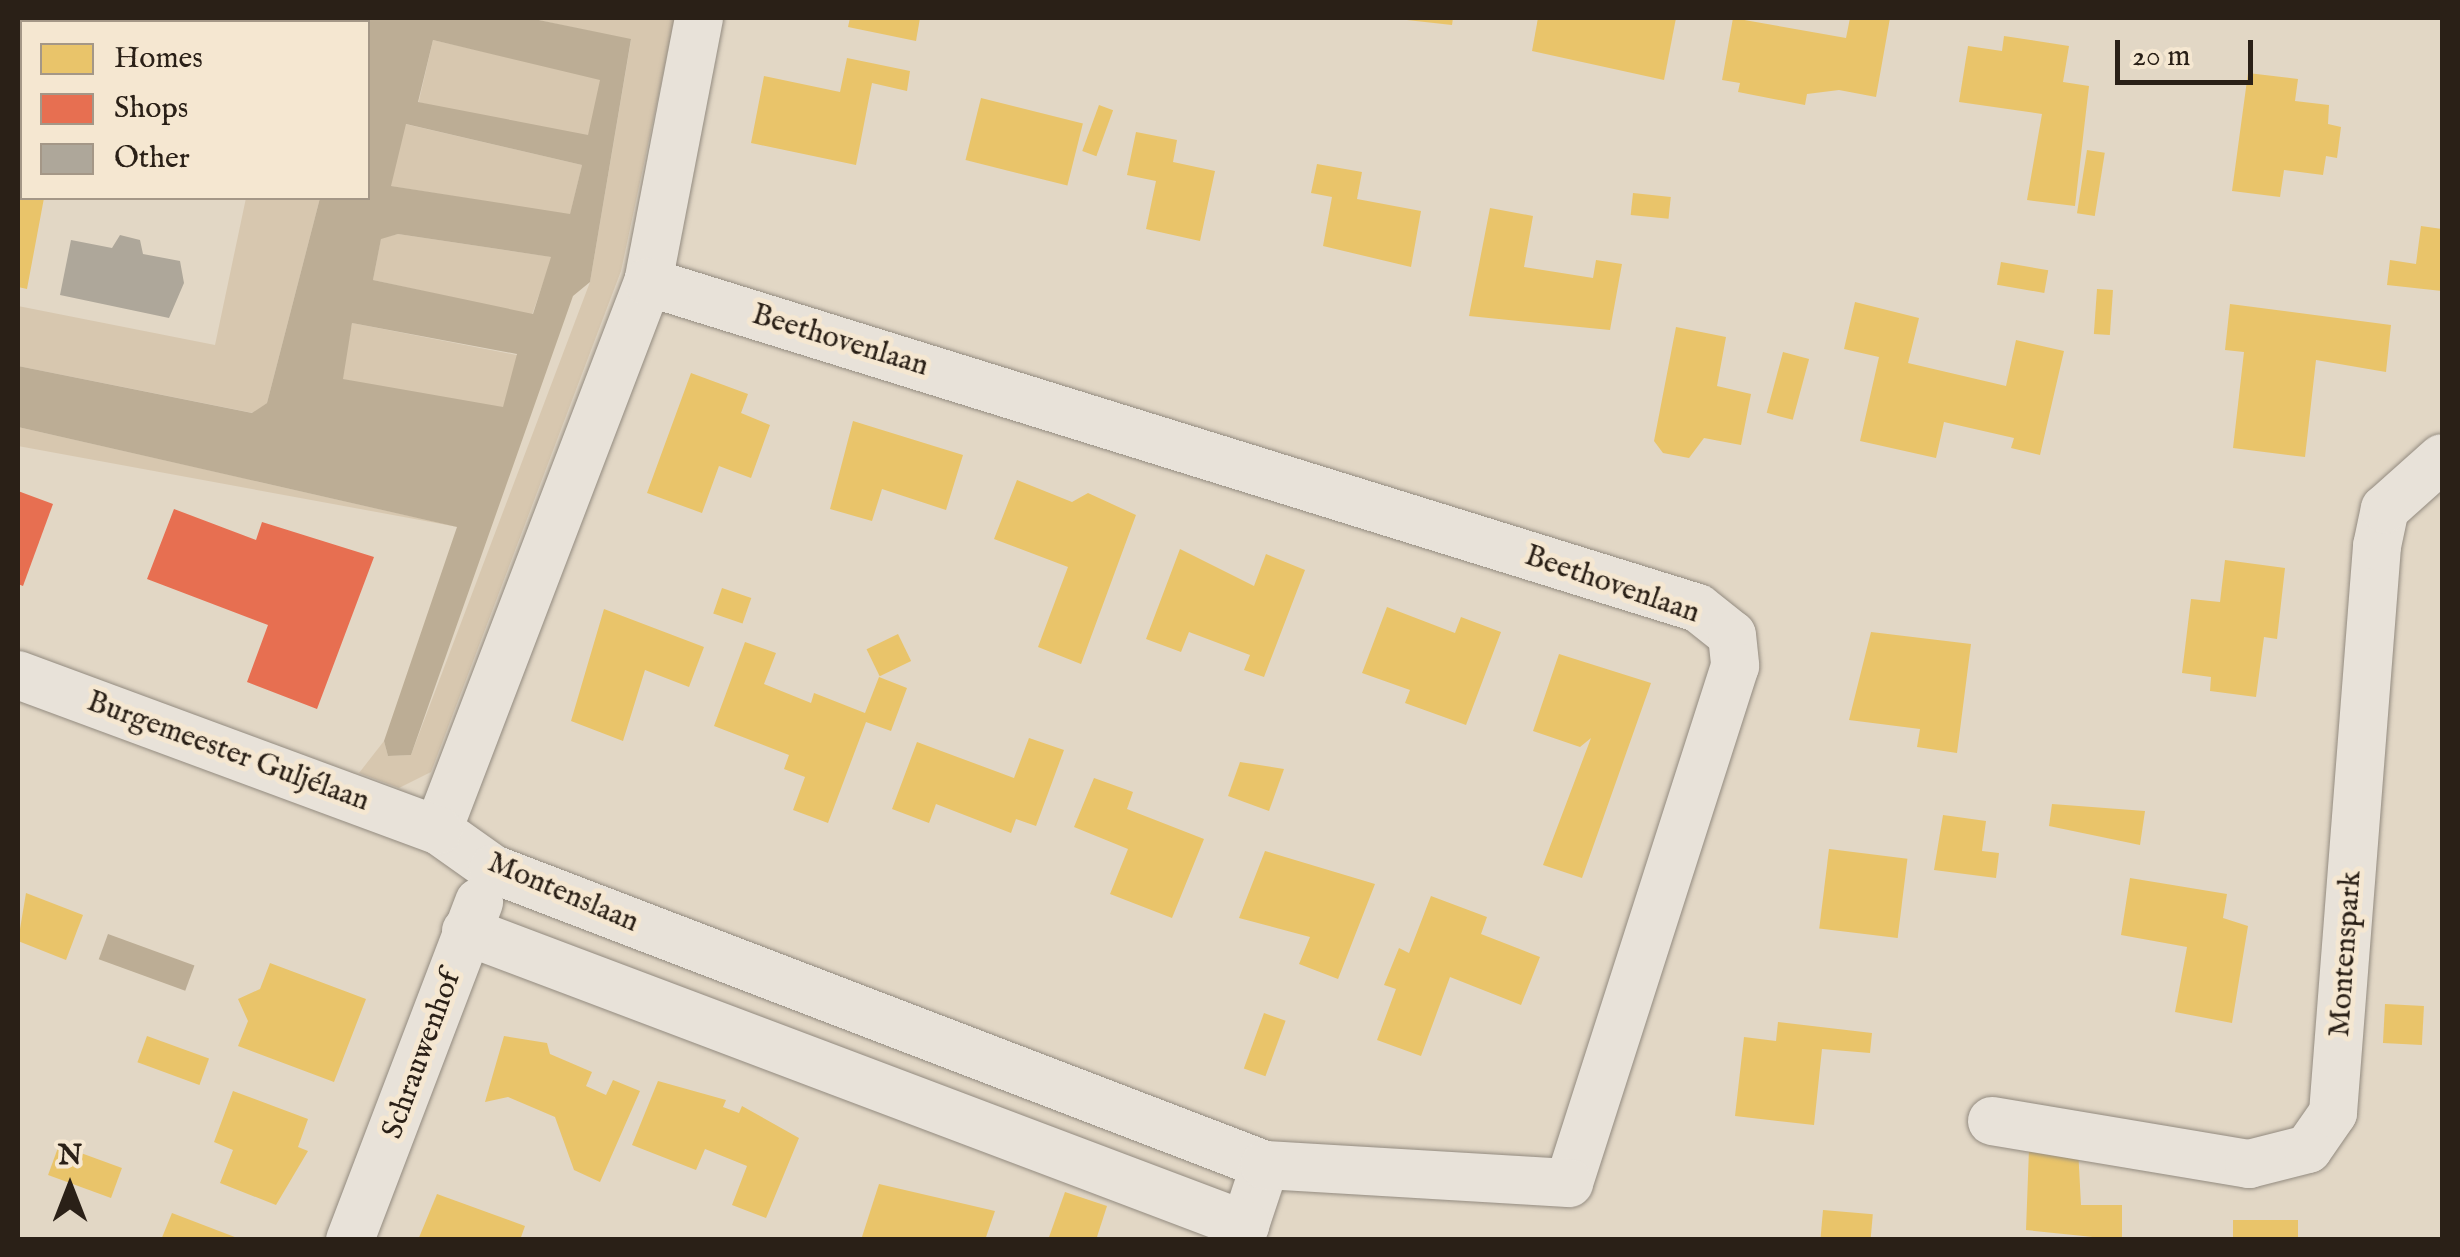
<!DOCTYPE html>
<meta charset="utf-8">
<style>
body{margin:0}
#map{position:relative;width:2460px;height:1257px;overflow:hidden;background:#e2d7c5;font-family:"IM FELL English",serif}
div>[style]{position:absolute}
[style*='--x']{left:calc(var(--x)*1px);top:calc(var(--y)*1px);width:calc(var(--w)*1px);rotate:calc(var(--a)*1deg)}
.green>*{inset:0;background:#d7c7af;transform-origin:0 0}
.water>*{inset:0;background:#bcad95;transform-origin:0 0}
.homes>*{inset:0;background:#e9c46a;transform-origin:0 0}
.shops>*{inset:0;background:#e76f51}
.building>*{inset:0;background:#aea79a}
.roads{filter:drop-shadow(0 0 2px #938b80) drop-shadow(0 0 2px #938b80)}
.minor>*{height:48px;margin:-24px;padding:0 24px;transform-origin:24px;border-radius:24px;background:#e8e2d9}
span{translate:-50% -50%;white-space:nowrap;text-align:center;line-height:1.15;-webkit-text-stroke:10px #f5e7d1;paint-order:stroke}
.street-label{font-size:30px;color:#2a2017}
.frame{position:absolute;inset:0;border:20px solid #2a2017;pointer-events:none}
.legend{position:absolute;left:20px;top:20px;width:350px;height:180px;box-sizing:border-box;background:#f5e7d1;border:2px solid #a49787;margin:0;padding:12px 18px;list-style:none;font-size:30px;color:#2a2017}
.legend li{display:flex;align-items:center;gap:20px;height:50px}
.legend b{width:50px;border:2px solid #a49787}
.north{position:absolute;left:20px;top:1137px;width:100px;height:100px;-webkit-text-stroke:8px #f5e7d1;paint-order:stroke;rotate:0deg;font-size:28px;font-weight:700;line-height:40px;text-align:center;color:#2a2017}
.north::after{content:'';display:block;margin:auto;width:35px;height:45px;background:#2a2017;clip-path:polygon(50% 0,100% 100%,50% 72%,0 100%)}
.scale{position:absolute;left:2115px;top:40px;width:138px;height:45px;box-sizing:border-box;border:5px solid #2a2017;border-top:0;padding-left:12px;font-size:30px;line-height:35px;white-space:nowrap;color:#2a2017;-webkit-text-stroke:8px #f5e7d1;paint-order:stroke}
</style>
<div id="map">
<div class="green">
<div style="clip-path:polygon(282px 18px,367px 18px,281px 22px)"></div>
<div style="clip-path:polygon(529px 18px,675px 18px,621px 271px,431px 772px,399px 788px,359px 773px,384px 741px,388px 756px,411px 755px,590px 282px,631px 40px)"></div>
<div style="left:433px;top:40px;width:173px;height:64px;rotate:13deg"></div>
<div style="clip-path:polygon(405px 124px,582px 165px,570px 215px,390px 186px)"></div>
<div style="clip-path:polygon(246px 198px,320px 198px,267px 403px,253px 413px,18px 366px,18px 306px,215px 345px)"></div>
<div style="clip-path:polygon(398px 234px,552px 257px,532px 315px,373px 280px,381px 238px)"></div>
<div style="left:352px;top:323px;width:169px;height:57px;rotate:11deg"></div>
<div style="clip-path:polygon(18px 427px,458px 527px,18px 446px)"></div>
</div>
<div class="water">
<div style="clip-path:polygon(evenodd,367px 18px,529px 18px,631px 39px,590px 282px,573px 296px,411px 755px,388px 756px,384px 741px,457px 527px,18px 427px,18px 366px,252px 413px,267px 403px,320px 198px,368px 198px,367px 18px,433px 40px,600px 80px,588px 135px,418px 102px,433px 40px,367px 18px,406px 124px,582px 165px,570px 214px,391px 186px,406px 124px,367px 18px,398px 234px,551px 257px,533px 314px,373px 280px,381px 239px,398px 234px,367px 18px,352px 323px,517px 354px,503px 407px,343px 379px,352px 323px)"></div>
<div style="left:108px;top:934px;width:92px;height:27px;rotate:20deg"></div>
</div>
<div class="homes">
<div style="clip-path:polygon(41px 18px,122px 18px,121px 22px)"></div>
<div style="clip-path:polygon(850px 18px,920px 18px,916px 41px,848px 27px)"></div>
<div style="clip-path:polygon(1407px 18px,1453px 18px,1452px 25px,1407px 20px)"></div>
<div style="clip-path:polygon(1538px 18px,1676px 18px,1664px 80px,1532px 51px)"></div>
<div style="clip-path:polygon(1733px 18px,1846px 38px,1850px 18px,1890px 18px,1876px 97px,1839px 90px,1807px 94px,1805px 105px,1738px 92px,1740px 83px,1722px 80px)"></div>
<div style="clip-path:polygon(2004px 36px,2069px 46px,2063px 82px,2089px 86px,2075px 206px,2027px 200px,2042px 114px,1959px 102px,1968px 46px,2002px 51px)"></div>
<div style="clip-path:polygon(847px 58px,910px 71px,907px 91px,872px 83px,856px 165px,751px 143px,764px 76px,840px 92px)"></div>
<div style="clip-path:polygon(2248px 73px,2298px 79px,2295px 101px,2329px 105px,2328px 124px,2341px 127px,2337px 158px,2326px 156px,2323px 175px,2284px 170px,2280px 197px,2232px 191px)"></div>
<div style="left:981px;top:98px;width:105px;height:64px;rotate:14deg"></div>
<div style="left:1099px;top:105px;width:15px;height:49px;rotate:20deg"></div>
<div style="clip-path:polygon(1136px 132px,1177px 140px,1173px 162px,1215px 171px,1200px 241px,1146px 229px,1156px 181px,1127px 175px)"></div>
<div style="left:2087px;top:150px;width:18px;height:64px;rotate:9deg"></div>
<div style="clip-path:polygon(1317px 164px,1362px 172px,1357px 199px,1421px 211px,1411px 267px,1323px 246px,1332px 197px,1311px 193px)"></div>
<div style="clip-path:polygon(18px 166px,22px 198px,44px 198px,27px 289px,18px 287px)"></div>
<div style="left:1633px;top:193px;width:38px;height:22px;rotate:6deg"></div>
<div style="clip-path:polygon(1490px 208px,1533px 216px,1524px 267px,1593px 278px,1596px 260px,1622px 264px,1610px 330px,1469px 316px)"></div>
<div style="clip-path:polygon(2421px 226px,2442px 229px,2442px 291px,2387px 285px,2390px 260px,2416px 264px)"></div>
<div style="left:2001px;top:262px;width:48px;height:23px;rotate:10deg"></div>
<div style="left:2097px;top:289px;width:16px;height:45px;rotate:4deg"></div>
<div style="clip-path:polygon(1855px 302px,1919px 318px,1908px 363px,2006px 386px,2016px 340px,2064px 351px,2040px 455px,2011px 448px,2014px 438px,1944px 422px,1936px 458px,1860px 441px,1879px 357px,1844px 349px)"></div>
<div style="clip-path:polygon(2230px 304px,2391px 325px,2386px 372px,2316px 360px,2305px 457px,2233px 448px,2244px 352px,2225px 350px)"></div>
<div style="clip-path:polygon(1676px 327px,1726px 337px,1717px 386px,1751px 394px,1741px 445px,1704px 438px,1689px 458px,1663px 453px,1654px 441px)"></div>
<div style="left:1783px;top:352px;width:27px;height:63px;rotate:15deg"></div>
<div style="clip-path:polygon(691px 373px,748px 394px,741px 413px,770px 425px,751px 478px,719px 466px,702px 513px,647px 493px)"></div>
<div style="clip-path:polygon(853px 421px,963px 455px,946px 510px,882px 489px,872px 521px,830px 509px)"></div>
<div style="clip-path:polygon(1017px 480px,1072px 502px,1088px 493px,1136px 515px,1081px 664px,1038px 647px,1068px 567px,994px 539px)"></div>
<div style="clip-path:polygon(1180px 549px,1254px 586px,1266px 554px,1305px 570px,1264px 677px,1244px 670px,1250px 655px,1189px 632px,1181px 652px,1146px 639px)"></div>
<div style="clip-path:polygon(2225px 560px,2285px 568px,2277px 639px,2264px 637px,2256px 697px,2210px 691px,2211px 677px,2182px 673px,2191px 599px,2220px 602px)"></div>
<div style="left:722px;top:588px;width:31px;height:27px;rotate:19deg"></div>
<div style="clip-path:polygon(1387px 607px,1455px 633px,1461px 617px,1501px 632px,1466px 725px,1405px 703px,1410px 690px,1362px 673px)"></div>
<div style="clip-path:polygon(604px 609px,704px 647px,689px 687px,645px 670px,623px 741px,571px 721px)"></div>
<div style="clip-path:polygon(1871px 632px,1971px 644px,1957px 753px,1917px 747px,1920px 729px,1849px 720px)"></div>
<div style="left:898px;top:634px;width:30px;height:35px;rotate:64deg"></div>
<div style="clip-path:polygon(745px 642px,776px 653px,764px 684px,811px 703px,814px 693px,865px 713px,879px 677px,907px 688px,891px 731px,866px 722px,828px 823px,793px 810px,805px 777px,784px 769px,789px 755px,714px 726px)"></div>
<div style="clip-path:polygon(1559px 654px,1651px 683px,1582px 878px,1543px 865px,1591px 738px,1580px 747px,1533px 731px)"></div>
<div style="clip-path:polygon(1029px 738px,1064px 750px,1036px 826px,1016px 819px,1011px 833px,936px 804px,929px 823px,892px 809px,917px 742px,1014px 778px)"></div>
<div style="clip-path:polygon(1240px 762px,1284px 769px,1269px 811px,1228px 796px)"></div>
<div style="clip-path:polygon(1094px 778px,1133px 792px,1127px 809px,1204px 839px,1172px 918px,1110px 894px,1128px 849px,1074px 827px)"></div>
<div style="clip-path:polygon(2052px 804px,2145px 811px,2140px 845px,2049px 826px)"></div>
<div style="clip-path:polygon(1943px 815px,1986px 821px,1982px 851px,1999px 853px,1996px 878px,1934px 870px)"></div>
<div style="left:1829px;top:849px;width:79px;height:80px;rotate:7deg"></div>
<div style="clip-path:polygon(1265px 851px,1375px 884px,1338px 979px,1299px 964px,1310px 937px,1239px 918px)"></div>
<div style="clip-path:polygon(2130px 878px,2227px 894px,2223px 918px,2248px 926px,2232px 1023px,2175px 1012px,2187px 947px,2121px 935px)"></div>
<div style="clip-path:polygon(26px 893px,83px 915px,66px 960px,18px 941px)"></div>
<div style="clip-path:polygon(1431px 896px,1487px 917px,1481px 934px,1540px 957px,1521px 1005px,1450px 977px,1421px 1056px,1377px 1040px,1396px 989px,1384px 985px,1399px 948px,1409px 953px)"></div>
<div style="clip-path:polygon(270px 963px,366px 999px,334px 1082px,238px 1046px,248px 1021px,238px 999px,260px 989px)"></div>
<div style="left:2385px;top:1004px;width:39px;height:39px;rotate:3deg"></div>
<div style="left:1264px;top:1013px;width:23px;height:59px;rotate:20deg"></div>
<div style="clip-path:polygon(1778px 1022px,1872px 1033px,1870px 1053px,1822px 1049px,1814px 1125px,1735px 1116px,1744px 1037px,1776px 1041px)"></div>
<div style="left:147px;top:1036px;width:66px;height:28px;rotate:20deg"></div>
<div style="clip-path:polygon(504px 1036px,547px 1043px,550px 1054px,592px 1072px,586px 1086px,606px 1095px,613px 1080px,640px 1091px,600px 1182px,574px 1170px,555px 1117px,508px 1097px,485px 1102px)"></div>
<div style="clip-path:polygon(658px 1081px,726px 1100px,723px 1107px,739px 1113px,742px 1106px,799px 1138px,766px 1218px,732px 1205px,747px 1166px,705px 1149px,696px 1170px,632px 1145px)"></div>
<div style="clip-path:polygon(233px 1091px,308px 1119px,298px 1147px,308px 1151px,276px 1205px,220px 1183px,233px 1150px,214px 1142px)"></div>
<div style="left:59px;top:1145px;width:67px;height:32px;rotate:20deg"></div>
<div style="clip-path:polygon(2078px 1148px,2081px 1205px,2122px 1205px,2122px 1240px,2026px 1230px,2029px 1149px)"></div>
<div style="clip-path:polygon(879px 1184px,995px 1211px,985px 1240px,861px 1240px)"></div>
<div style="clip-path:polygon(1065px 1192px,1107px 1206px,1096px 1240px,1048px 1240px)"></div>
<div style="clip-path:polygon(437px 1194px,525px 1226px,520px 1240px,418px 1240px)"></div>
<div style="left:1823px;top:1210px;width:50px;height:30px;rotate:5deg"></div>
<div style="clip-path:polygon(172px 1213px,240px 1239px,240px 1240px,161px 1240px)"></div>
<div style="left:2233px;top:1220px;width:65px;height:20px"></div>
</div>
<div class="shops">
<div style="clip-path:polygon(18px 491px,53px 504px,23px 586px,18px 584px)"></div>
<div style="clip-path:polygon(174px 509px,256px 540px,262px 522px,374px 557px,317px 709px,247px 682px,268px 625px,147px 579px)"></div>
</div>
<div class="building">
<div style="clip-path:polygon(150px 18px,215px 18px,149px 22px)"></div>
<div style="clip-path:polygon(120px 235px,140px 240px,143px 254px,180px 261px,184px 283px,169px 318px,60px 295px,71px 240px,112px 248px)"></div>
</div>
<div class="roads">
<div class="minor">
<div style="--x:699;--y:18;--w:269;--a:100.9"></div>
<div style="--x:648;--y:282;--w:587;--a:110.97"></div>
<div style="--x:438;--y:830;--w:67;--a:35.3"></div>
<div style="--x:493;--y:869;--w:827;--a:20.98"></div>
<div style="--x:1265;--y:1165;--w:79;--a:108.4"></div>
<div style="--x:248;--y:22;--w:4;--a:-76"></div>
<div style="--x:18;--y:125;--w:4;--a:14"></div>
<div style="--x:648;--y:282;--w:1099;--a:17.25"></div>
<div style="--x:1698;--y:608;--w:43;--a:38.5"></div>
<div style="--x:1732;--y:635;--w:31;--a:84"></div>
<div style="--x:1735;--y:666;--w:543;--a:107.8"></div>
<div style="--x:1569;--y:1183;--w:305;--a:-176.6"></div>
<div style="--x:18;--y:675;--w:448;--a:20.3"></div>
<div style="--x:466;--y:931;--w:833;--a:20.68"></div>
<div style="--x:1992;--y:1121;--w:261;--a:9.5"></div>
<div style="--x:2249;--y:1164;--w:61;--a:-14.3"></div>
<div style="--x:2308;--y:1149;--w:44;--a:-55.2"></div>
<div style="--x:2333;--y:1113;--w:569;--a:-85.56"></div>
<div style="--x:2377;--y:546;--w:38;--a:-78"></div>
<div style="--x:2385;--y:509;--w:76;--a:-41.8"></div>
<div style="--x:350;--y:1240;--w:362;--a:-69.1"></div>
</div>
</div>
<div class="street-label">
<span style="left:840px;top:341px;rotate:17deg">Beethovenlaan</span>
<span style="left:1612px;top:585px;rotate:19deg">Beethovenlaan</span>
<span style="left:228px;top:752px;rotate:20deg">Burgemeester Guljélaan</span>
<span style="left:563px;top:893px;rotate:23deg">Montenslaan</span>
<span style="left:2346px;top:954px;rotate:-86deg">Montenspark</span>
<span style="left:422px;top:1055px;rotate:-70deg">Schrauwenhof</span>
</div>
<div class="frame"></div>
<ul class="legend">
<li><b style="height:28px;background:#e9c46a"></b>Homes</li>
<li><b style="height:28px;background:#e76f51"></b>Shops</li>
<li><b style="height:28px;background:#aea79a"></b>Other</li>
</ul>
<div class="north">N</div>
<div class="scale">20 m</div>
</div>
